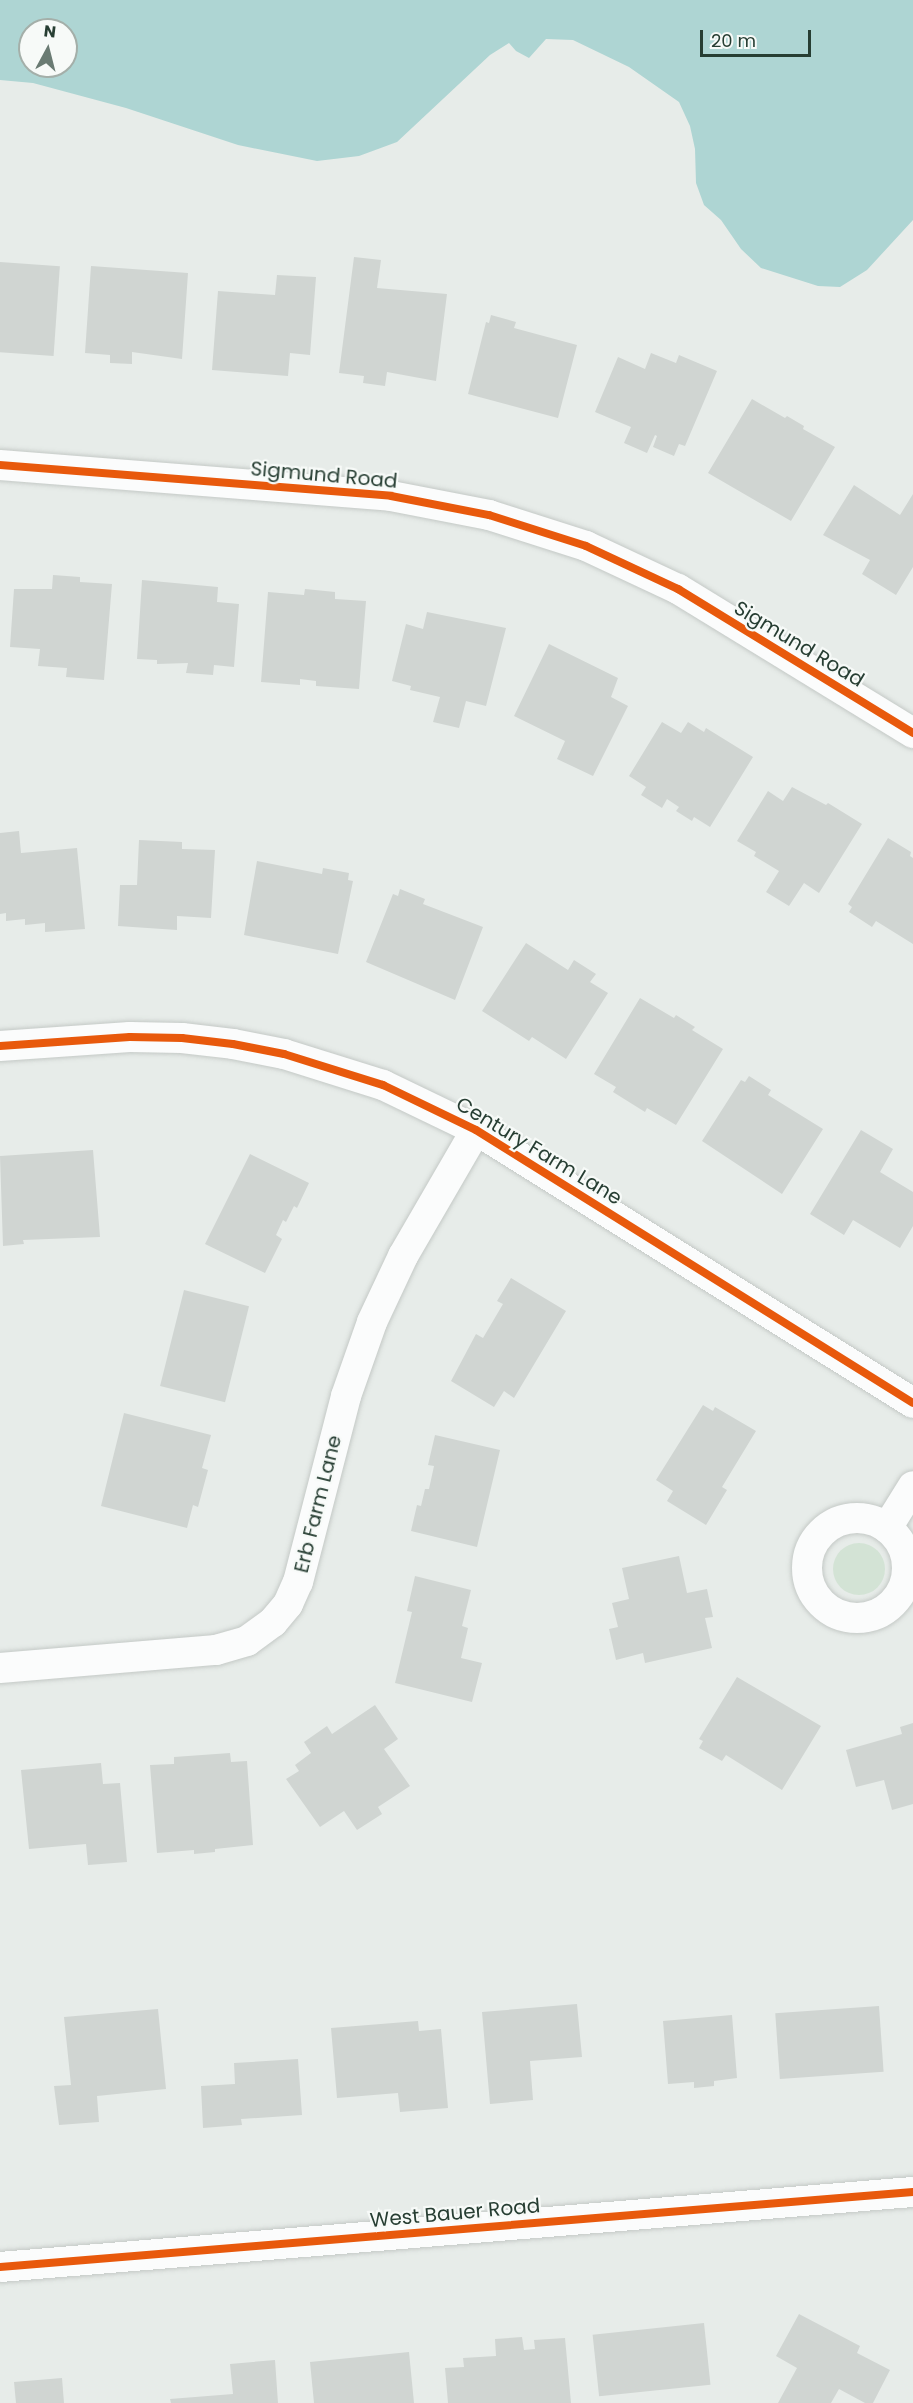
<!DOCTYPE html>
<style>
body{margin:0}
#map{position:relative;width:913px;height:2403px;overflow:hidden;background:#e7ece9;font-family:Poppins,sans-serif}
div>[style]{position:absolute}
[style*='--x']{left:calc(var(--x)*1px);top:calc(var(--y)*1px);width:calc(var(--w)*1px);rotate:calc(var(--a)*1deg)}
.green>*{inset:0;background:#d3e3d5}
.round{border-radius:50%}
.water>*{inset:0;background:#aed5d3}
.building>*{inset:0;background:#d0d5d2;transform-origin:0 0}
.roads{filter:drop-shadow(0 0 2px #c4c9c6) drop-shadow(0 0 2px #c4c9c6)}
.minor>*{height:30px;margin:-15px;padding:0 15px;transform-origin:15px;border-radius:15px;background:#fbfcfc}
.minor>.ring{margin:-15px;padding:0;box-sizing:content-box;background:none;border:30px solid #fbfcfc;border-radius:50%}
.cycleway>*{height:8px;margin:-4px;padding:0 4px;transform-origin:4px;border-radius:4px;background:#e8590c}
span{translate:-50% -50%;white-space:nowrap;text-align:center;line-height:1.15;-webkit-text-stroke:4.5px #f7faf8;paint-order:stroke}
.street-label{font-size:20px;color:#273e33}
.north{position:absolute;left:18px;top:18px;width:60px;height:60px;box-sizing:border-box;background:#f7faf8;border:2px solid #a4afa9;border-radius:50%;rotate:7deg;font-size:16px;font-weight:700;line-height:24px;text-align:center;color:#273e33}
.north::after{content:'';display:block;margin:auto;width:21px;height:27px;background:#6a7b73;clip-path:polygon(50% 0,100% 100%,50% 72%,0 100%)}
.scale{position:absolute;left:700px;top:30px;width:111px;height:27px;box-sizing:border-box;border:3px solid #273e33;border-top:0;padding-left:8px;font-size:18px;line-height:21px;white-space:nowrap;color:#273e33;-webkit-text-stroke:4px #f7faf8;paint-order:stroke}
</style>
<div id="map">
<div class="green">
<div class="round" style="left:833px;top:1543px;width:52px;height:52px"></div>
</div>
<div class="water">
<div style="clip-path:polygon(evenodd,0 0,913px 0,913px 220px,867px 270px,840px 287px,818px 286px,761px 268px,741px 249px,721px 220px,704px 205px,696px 183px,695px 149px,690px 126px,679px 102px,629px 67px,573px 40px,546px 39px,529px 58px,516px 51px,509px 43px,490px 55px,397px 142px,359px 156px,317px 161px,238px 145px,126px 108px,33px 83px,0 80px,0 0,30px 30px,66px 30px,66px 66px,30px 66px,30px 30px)"></div>
</div>
<div class="building">
<div style="clip-path:polygon(354px 257px,381px 260px,377px 288px,447px 294px,436px 381px,387px 372px,385px 386px,363px 383px,364px 376px,339px 373px)"></div>
<div style="left:0;top:262px;width:60px;height:90px;rotate:4deg"></div>
<div style="clip-path:polygon(91px 266px,188px 273px,182px 359px,132px 352px,132px 364px,110px 363px,110px 355px,85px 353px)"></div>
<div style="clip-path:polygon(277px 275px,316px 277px,310px 355px,290px 353px,288px 376px,212px 370px,218px 291px,275px 295px)"></div>
<div style="clip-path:polygon(491px 315px,516px 322px,514px 328px,577px 345px,558px 418px,468px 394px,486px 322px,489px 323px)"></div>
<div style="clip-path:polygon(651px 353px,676px 363px,679px 355px,717px 371px,685px 446px,679px 444px,674px 456px,653px 447px,657px 436px,655px 435px,647px 453px,624px 443px,631px 427px,595px 412px,618px 357px,645px 369px)"></div>
<div style="clip-path:polygon(752px 399px,785px 418px,787px 416px,804px 426px,803px 429px,835px 447px,791px 521px,708px 473px)"></div>
<div style="clip-path:polygon(854px 485px,900px 515px,913px 494px,913px 567px,896px 595px,862px 574px,870px 560px,823px 535px)"></div>
<div style="clip-path:polygon(53px 575px,80px 577px,80px 582px,112px 584px,104px 680px,66px 677px,67px 668px,38px 666px,40px 649px,10px 647px,14px 589px,52px 589px)"></div>
<div style="clip-path:polygon(142px 580px,218px 587px,217px 602px,239px 604px,234px 667px,214px 665px,213px 675px,186px 673px,188px 663px,157px 664px,157px 660px,137px 659px)"></div>
<div style="clip-path:polygon(305px 589px,335px 592px,335px 599px,366px 601px,359px 689px,316px 686px,316px 681px,300px 679px,300px 685px,261px 682px,268px 592px,304px 595px)"></div>
<div style="clip-path:polygon(427px 612px,506px 628px,486px 706px,466px 701px,459px 728px,433px 722px,440px 697px,410px 690px,411px 686px,392px 681px,406px 624px,423px 629px)"></div>
<div style="clip-path:polygon(549px 644px,618px 678px,611px 697px,628px 706px,593px 776px,557px 759px,565px 741px,514px 716px)"></div>
<div style="clip-path:polygon(662px 722px,681px 733px,688px 722px,704px 732px,706px 728px,753px 757px,710px 827px,694px 817px,692px 821px,676px 811px,679px 807px,667px 799px,662px 808px,641px 795px,646px 787px,629px 776px)"></div>
<div style="clip-path:polygon(792px 787px,826px 805px,828px 803px,862px 824px,819px 893px,804px 883px,789px 906px,766px 892px,779px 871px,754px 856px,756px 852px,737px 841px,768px 791px,783px 801px)"></div>
<div style="clip-path:polygon(19px 831px,21px 853px,77px 848px,85px 929px,45px 932px,45px 923px,25px 925px,25px 919px,6px 921px,6px 913px,0 914px,0 833px)"></div>
<div style="clip-path:polygon(888px 838px,911px 852px,910px 856px,913px 858px,913px 944px,876px 921px,872px 927px,849px 912px,852px 907px,848px 904px)"></div>
<div style="clip-path:polygon(139px 840px,182px 842px,182px 849px,215px 850px,211px 918px,177px 916px,177px 930px,118px 926px,120px 885px,137px 885px)"></div>
<div style="clip-path:polygon(257px 861px,322px 874px,323px 868px,349px 873px,348px 880px,353px 881px,338px 954px,244px 935px)"></div>
<div style="clip-path:polygon(400px 889px,425px 899px,423px 904px,483px 927px,455px 1000px,366px 962px,393px 894px,398px 896px)"></div>
<div style="clip-path:polygon(526px 943px,568px 970px,574px 960px,596px 974px,590px 982px,608px 993px,566px 1059px,532px 1037px,529px 1041px,482px 1011px)"></div>
<div style="clip-path:polygon(640px 998px,674px 1018px,676px 1015px,695px 1027px,692px 1030px,723px 1049px,676px 1125px,647px 1108px,645px 1112px,613px 1092px,616px 1087px,594px 1074px)"></div>
<div style="clip-path:polygon(749px 1076px,771px 1090px,768px 1095px,823px 1129px,782px 1194px,702px 1141px,741px 1080px,745px 1082px)"></div>
<div style="clip-path:polygon(861px 1130px,893px 1149px,880px 1172px,913px 1192px,913px 1226px,900px 1248px,853px 1220px,844px 1235px,810px 1214px)"></div>
<div style="clip-path:polygon(93px 1150px,100px 1237px,23px 1240px,24px 1244px,3px 1246px,0 1156px)"></div>
<div style="clip-path:polygon(250px 1154px,309px 1183px,297px 1208px,294px 1206px,286px 1222px,283px 1220px,276px 1235px,282px 1239px,265px 1273px,205px 1244px)"></div>
<div style="clip-path:polygon(511px 1278px,566px 1311px,514px 1398px,504px 1391px,494px 1407px,451px 1381px,476px 1334px,483px 1338px,503px 1304px,497px 1301px)"></div>
<div style="left:184px;top:1290px;width:67px;height:99px;rotate:14deg"></div>
<div style="clip-path:polygon(703px 1405px,713px 1411px,715px 1407px,756px 1431px,722px 1487px,727px 1490px,706px 1525px,667px 1501px,673px 1491px,656px 1480px)"></div>
<div style="clip-path:polygon(124px 1413px,211px 1435px,202px 1468px,208px 1470px,198px 1507px,193px 1505px,187px 1528px,101px 1506px)"></div>
<div style="clip-path:polygon(435px 1435px,500px 1450px,477px 1547px,411px 1531px,417px 1505px,421px 1506px,425px 1489px,429px 1489px,434px 1466px,428px 1465px)"></div>
<div style="clip-path:polygon(679px 1556px,687px 1593px,707px 1589px,713px 1617px,705px 1618px,712px 1648px,645px 1663px,643px 1653px,616px 1660px,609px 1629px,618px 1627px,612px 1603px,629px 1599px,622px 1568px)"></div>
<div style="clip-path:polygon(415px 1576px,471px 1590px,462px 1626px,468px 1628px,461px 1658px,482px 1663px,472px 1702px,395px 1683px,412px 1612px,407px 1611px)"></div>
<div style="clip-path:polygon(737px 1677px,821px 1726px,782px 1790px,726px 1755px,722px 1761px,699px 1748px,703px 1741px,699px 1739px)"></div>
<div style="clip-path:polygon(375px 1705px,398px 1739px,384px 1749px,410px 1786px,378px 1807px,382px 1814px,357px 1830px,344px 1811px,320px 1827px,286px 1779px,299px 1771px,295px 1765px,311px 1753px,304px 1742px,327px 1726px,332px 1734px)"></div>
<div style="clip-path:polygon(913px 1723px,913px 1804px,892px 1810px,884px 1780px,856px 1787px,846px 1750px,902px 1734px,900px 1727px)"></div>
<div style="clip-path:polygon(230px 1753px,231px 1762px,247px 1761px,253px 1845px,215px 1849px,215px 1852px,194px 1854px,194px 1850px,157px 1853px,150px 1765px,174px 1764px,174px 1757px)"></div>
<div style="clip-path:polygon(101px 1763px,103px 1784px,120px 1783px,127px 1862px,88px 1865px,86px 1844px,29px 1849px,21px 1770px)"></div>
<div style="clip-path:polygon(577px 2004px,582px 2057px,530px 2061px,533px 2100px,490px 2104px,482px 2012px)"></div>
<div style="left:879px;top:2006px;width:66px;height:104px;rotate:86deg"></div>
<div style="clip-path:polygon(158px 2009px,166px 2089px,97px 2096px,99px 2122px,59px 2125px,54px 2086px,71px 2085px,64px 2017px)"></div>
<div style="clip-path:polygon(732px 2015px,737px 2078px,714px 2081px,714px 2086px,694px 2088px,694px 2082px,668px 2084px,663px 2021px)"></div>
<div style="clip-path:polygon(418px 2021px,419px 2031px,441px 2029px,448px 2108px,400px 2112px,398px 2093px,337px 2098px,331px 2028px)"></div>
<div style="clip-path:polygon(298px 2059px,302px 2115px,241px 2119px,242px 2125px,203px 2128px,201px 2086px,235px 2084px,234px 2063px)"></div>
<div style="clip-path:polygon(799px 2314px,860px 2346px,857px 2353px,890px 2370px,873px 2403px,865px 2403px,839px 2389px,831px 2403px,778px 2403px,797px 2368px,776px 2356px)"></div>
<div style="left:704px;top:2323px;width:62px;height:112px;rotate:84deg"></div>
<div style="clip-path:polygon(522px 2337px,524px 2350px,535px 2349px,534px 2340px,565px 2338px,571px 2403px,448px 2403px,445px 2368px,464px 2367px,463px 2358px,496px 2356px,495px 2339px)"></div>
<div style="clip-path:polygon(409px 2352px,414px 2403px,314px 2403px,310px 2362px)"></div>
<div style="clip-path:polygon(275px 2360px,278px 2403px,171px 2403px,170px 2399px,233px 2394px,230px 2364px)"></div>
<div style="clip-path:polygon(62px 2378px,64px 2403px,16px 2403px,14px 2382px)"></div>
</div>
<div class="roads">
<div class="minor">
<div style="--x:0;--y:465;--w:392;--a:4.5"></div>
<div style="--x:391;--y:496;--w:100;--a:11"></div>
<div style="--x:489;--y:515;--w:102;--a:17.7"></div>
<div style="--x:586;--y:546;--w:102;--a:25.1"></div>
<div style="--x:678;--y:589;--w:276;--a:31.5"></div>
<div style="--x:0;--y:1046;--w:130;--a:-4"></div>
<div style="--x:130;--y:1037;--w:52;--a:1.1"></div>
<div style="--x:182;--y:1038;--w:51;--a:6.7"></div>
<div style="--x:233;--y:1044;--w:52;--a:11.1"></div>
<div style="--x:284;--y:1054;--w:104;--a:17.4"></div>
<div style="--x:383;--y:1085;--w:103;--a:25.8"></div>
<div style="--x:476;--y:1130;--w:515;--a:31.99"></div>
<div class="ring" style="left:807px;top:1518px;width:70px;height:70px"></div>
<div style="--x:887;--y:1528;--w:49;--a:-58.2"></div>
<div style="--x:0;--y:1668;--w:217;--a:-4.8"></div>
<div style="--x:216;--y:1650;--w:32;--a:-16"></div>
<div style="--x:247;--y:1641;--w:32;--a:-36"></div>
<div style="--x:273;--y:1622;--w:23;--a:-50"></div>
<div style="--x:288;--y:1604;--w:24;--a:-66"></div>
<div style="--x:298;--y:1582;--w:192;--a:-75.5"></div>
<div style="--x:346;--y:1396;--w:78;--a:-70.6"></div>
<div style="--x:372;--y:1322;--w:73;--a:-64.8"></div>
<div style="--x:403;--y:1256;--w:146;--a:-59.9"></div>
<div style="--x:0;--y:2267;--w:916;--a:-4.7"></div>
</div>
</div>
<div class="cycleway">
<div style="--x:0;--y:465;--w:392;--a:4.5"></div>
<div style="--x:391;--y:496;--w:100;--a:11"></div>
<div style="--x:489;--y:515;--w:102;--a:17.7"></div>
<div style="--x:586;--y:546;--w:102;--a:25.1"></div>
<div style="--x:678;--y:589;--w:276;--a:31.5"></div>
<div style="--x:0;--y:1046;--w:130;--a:-4"></div>
<div style="--x:130;--y:1037;--w:52;--a:1.1"></div>
<div style="--x:182;--y:1038;--w:51;--a:6.7"></div>
<div style="--x:233;--y:1044;--w:52;--a:11.1"></div>
<div style="--x:284;--y:1054;--w:104;--a:17.4"></div>
<div style="--x:383;--y:1085;--w:103;--a:25.8"></div>
<div style="--x:476;--y:1130;--w:515;--a:31.99"></div>
<div style="--x:0;--y:2267;--w:916;--a:-4.7"></div>
</div>
<div class="street-label">
<span style="left:324px;top:475px;rotate:5deg">Sigmund Road</span>
<span style="left:799px;top:644px;rotate:31deg">Sigmund Road</span>
<span style="left:539px;top:1151px;rotate:31deg">Century Farm Lane</span>
<span style="left:318px;top:1504px;rotate:-76deg">Erb Farm Lane</span>
<span style="left:455px;top:2213px;rotate:-5deg">West Bauer Road</span>
</div>
<div class="north">N</div>
<div class="scale">20 m</div>
</div>
